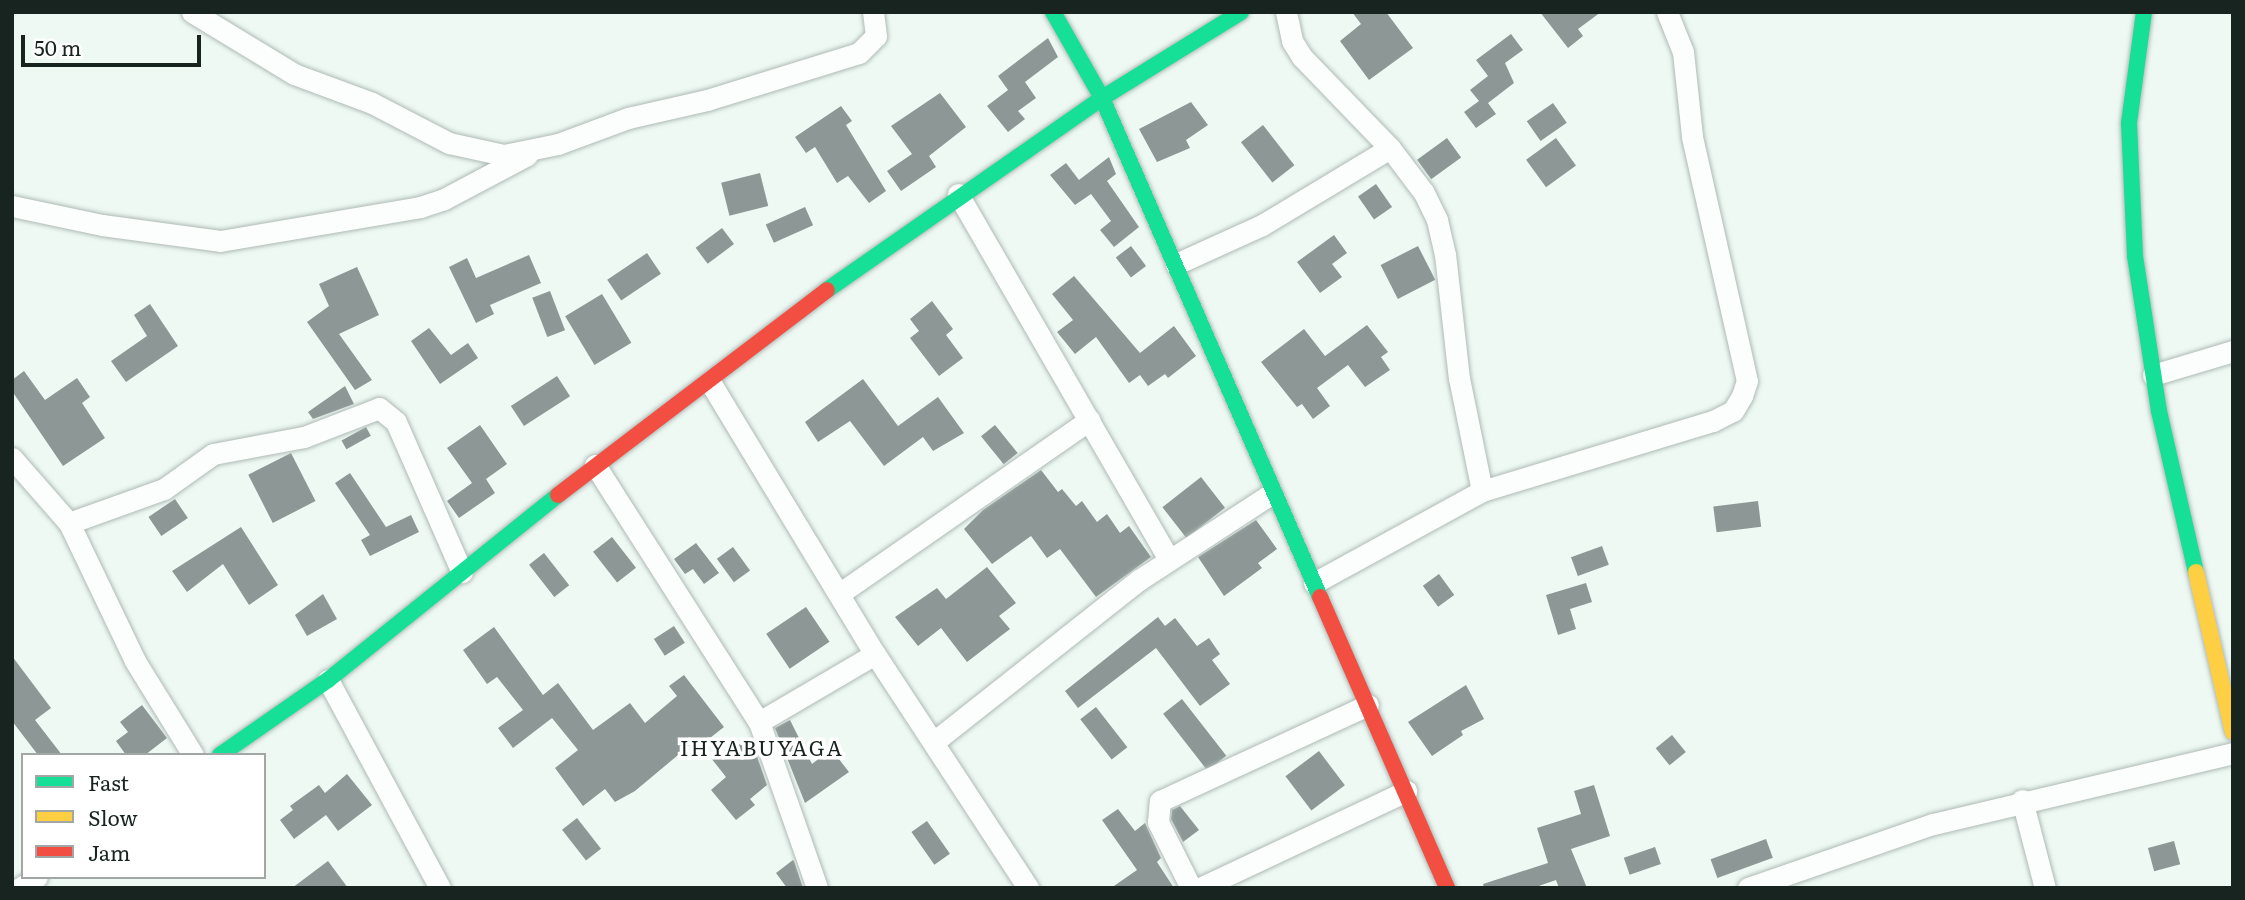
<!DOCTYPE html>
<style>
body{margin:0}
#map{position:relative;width:2245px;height:900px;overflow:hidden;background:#eef9f4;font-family:Literata,serif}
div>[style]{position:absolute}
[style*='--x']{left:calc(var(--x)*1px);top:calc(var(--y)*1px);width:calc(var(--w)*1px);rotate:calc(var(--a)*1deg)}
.building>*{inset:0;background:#8d9896;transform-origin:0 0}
.roads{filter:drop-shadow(0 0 2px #afbab5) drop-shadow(0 0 2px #afbab5)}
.street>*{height:21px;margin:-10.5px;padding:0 10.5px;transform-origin:10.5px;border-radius:10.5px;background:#fcfefd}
.fast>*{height:16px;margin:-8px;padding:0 8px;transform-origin:8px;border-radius:8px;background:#16e098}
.slow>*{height:16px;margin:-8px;padding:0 8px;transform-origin:8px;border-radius:8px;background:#ffcf43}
.jam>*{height:16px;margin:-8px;padding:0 8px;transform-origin:8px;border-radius:8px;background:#f24e42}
span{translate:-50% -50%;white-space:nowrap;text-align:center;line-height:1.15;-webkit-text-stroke:7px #fff;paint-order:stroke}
.quarter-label{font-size:21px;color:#17241f;letter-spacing:2px}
.frame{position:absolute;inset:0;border:14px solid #17241f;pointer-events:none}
.legend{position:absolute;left:21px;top:753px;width:245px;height:126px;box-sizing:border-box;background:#fff;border:2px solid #a2a7a5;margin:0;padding:9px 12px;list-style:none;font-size:21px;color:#17241f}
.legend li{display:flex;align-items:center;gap:14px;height:35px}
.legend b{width:35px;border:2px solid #a2a7a5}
.scale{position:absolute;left:21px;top:35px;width:180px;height:32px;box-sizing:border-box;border:4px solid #17241f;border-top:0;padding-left:9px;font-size:21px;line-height:24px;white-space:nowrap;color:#17241f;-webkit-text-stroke:5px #fff;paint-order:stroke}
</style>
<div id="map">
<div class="building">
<div style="clip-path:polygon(1352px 12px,1386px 12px,1413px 48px,1369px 80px,1340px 41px,1361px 24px)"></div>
<div style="clip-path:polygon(1540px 12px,1601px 12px,1578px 29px,1583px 36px,1568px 48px)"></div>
<div style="clip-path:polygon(1511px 34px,1523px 50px,1505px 63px,1514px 83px,1488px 103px,1496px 114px,1476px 128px,1464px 112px,1479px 101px,1470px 90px,1488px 76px,1476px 60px)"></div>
<div style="clip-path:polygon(1048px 38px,1058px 57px,1025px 82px,1036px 98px,1018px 111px,1025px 119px,1008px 132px,987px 106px,1008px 90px,998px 76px)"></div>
<div style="clip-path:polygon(940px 93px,966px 127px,929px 156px,936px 167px,901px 191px,887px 171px,912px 154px,891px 126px)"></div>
<div style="clip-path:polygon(1191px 102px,1208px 125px,1186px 140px,1190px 148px,1157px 162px,1139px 129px)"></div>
<div style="left:1553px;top:103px;width:24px;height:32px;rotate:55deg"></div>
<div style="clip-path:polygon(841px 106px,852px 121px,846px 125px,886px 191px,869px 203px,848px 176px,837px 183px,815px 147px,806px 153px,795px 137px)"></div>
<div style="left:1263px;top:125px;width:51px;height:28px;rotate:52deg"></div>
<div style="left:1447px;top:138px;width:24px;height:37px;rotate:54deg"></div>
<div style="left:1556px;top:138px;width:34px;height:37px;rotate:54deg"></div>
<div style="clip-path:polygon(1109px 157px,1116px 174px,1107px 181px,1139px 227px,1114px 247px,1100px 230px,1111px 221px,1091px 194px,1075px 205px,1050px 175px,1066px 163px,1079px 180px)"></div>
<div style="left:760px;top:173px;width:34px;height:40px;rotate:76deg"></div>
<div style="left:1376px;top:184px;width:28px;height:22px;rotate:55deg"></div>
<div style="left:805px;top:207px;width:20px;height:43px;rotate:66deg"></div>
<div style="left:722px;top:228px;width:20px;height:33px;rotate:53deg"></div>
<div style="clip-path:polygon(1334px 235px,1347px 253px,1332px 264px,1342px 277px,1320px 293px,1297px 262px)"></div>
<div style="left:1131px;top:246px;width:25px;height:19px;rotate:53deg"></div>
<div style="left:1418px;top:246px;width:38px;height:42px;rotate:63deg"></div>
<div style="left:647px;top:253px;width:25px;height:48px;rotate:56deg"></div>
<div style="clip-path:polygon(529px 255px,541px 283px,490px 305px,494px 314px,476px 323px,449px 267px,467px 258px,476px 278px)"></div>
<div style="clip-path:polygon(357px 267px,379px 315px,339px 334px,372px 380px,355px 390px,307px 322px,329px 306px,319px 284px)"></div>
<div style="clip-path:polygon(1074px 276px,1140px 353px,1174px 326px,1196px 356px,1168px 378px,1165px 374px,1148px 386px,1140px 375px,1129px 383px,1096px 337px,1075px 354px,1057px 332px,1073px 320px,1052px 294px)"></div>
<div style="left:550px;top:291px;width:42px;height:19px;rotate:69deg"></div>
<div style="left:602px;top:294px;width:57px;height:43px;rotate:59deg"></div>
<div style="clip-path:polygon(932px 301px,953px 329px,946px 335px,963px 358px,939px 376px,910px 338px,919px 331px,910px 319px)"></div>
<div style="clip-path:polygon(150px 304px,178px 346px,126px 382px,111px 361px,147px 336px,134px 315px)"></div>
<div style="clip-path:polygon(1367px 325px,1388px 352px,1381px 357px,1390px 370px,1365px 387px,1348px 365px,1317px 388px,1330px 406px,1313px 419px,1302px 404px,1297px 407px,1261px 362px,1304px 329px,1325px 356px)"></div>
<div style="clip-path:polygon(429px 328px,451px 355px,468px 343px,478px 358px,440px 384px,411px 341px)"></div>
<div style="clip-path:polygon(24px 371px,45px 400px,77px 378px,90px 397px,82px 403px,105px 438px,63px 466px,12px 391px,12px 380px)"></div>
<div style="left:557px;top:376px;width:24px;height:55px;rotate:57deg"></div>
<div style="clip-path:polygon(863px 379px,898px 426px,938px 397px,964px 433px,933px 451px,923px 437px,884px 466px,850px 421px,818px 442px,805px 422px)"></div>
<div style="clip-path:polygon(345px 386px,354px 404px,313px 419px,308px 412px)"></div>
<div style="clip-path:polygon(480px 425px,507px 464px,486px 479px,495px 493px,459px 518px,447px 501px,472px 483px,447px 448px)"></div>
<div style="left:995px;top:425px;width:36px;height:18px;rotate:51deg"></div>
<div style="left:366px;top:427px;width:10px;height:28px;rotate:61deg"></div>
<div style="left:291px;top:453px;width:54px;height:48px;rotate:63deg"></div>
<div style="clip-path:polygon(1041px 470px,1058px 492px,1062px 489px,1076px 506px,1082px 501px,1097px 522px,1107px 514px,1120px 533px,1129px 526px,1151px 557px,1096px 597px,1060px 549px,1047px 558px,1031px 536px,992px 564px,964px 529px,983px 510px)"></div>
<div style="clip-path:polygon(350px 473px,386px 527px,411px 515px,419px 532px,370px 556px,361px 540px,370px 535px,335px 483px)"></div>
<div style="left:1201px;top:477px;width:39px;height:49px;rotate:52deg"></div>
<div style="left:175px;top:499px;width:23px;height:32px;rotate:56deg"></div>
<div style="left:1758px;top:501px;width:26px;height:45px;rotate:83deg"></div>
<div style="clip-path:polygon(1256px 520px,1277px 549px,1258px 563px,1262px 568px,1224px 596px,1198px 557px)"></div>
<div style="clip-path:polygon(241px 527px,278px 585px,249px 605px,223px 564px,187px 592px,172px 571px)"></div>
<div style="left:612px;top:537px;width:39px;height:24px;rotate:52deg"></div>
<div style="clip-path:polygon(696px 543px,719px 573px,704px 584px,693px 569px,685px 574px,674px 559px)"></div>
<div style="left:1602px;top:546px;width:20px;height:33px;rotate:70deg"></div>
<div style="left:733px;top:547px;width:29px;height:20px;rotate:54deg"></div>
<div style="left:544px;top:553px;width:41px;height:19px;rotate:52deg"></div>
<div style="clip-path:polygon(987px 567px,1016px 603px,999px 616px,1010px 629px,967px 662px,941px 628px,918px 646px,895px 617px,937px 588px,946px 599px)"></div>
<div style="left:1439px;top:574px;width:26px;height:20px;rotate:54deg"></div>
<div style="clip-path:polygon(1586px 583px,1592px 602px,1570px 609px,1576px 629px,1558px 635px,1546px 595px)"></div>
<div style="clip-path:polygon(323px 594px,337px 619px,307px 636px,295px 615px)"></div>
<div style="left:806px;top:607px;width:42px;height:48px;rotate:56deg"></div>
<div style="clip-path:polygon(1158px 617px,1165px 626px,1175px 618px,1197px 646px,1209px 638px,1220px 654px,1212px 660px,1230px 684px,1200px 706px,1156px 648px,1078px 708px,1065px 691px)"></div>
<div style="left:674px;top:626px;width:20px;height:24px;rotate:57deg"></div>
<div style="clip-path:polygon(494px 627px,543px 695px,558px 683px,593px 730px,630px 703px,645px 723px,677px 696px,669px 686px,684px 675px,724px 727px,701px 745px,696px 740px,635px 791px,615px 802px,605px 789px,583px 806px,555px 768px,578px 750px,552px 718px,513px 748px,498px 728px,523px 710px,497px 677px,487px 684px,463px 650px)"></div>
<div style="clip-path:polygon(12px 656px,51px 708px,35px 720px,62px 755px,38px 755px,12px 721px)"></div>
<div style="clip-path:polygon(1466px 685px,1484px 719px,1461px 731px,1463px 735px,1432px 756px,1408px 722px)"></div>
<div style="left:1182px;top:699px;width:72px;height:24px;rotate:52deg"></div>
<div style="clip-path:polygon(142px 705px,167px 738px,145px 755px,126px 755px,116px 741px,128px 732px,120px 722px)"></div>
<div style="left:1096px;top:707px;width:51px;height:20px;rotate:52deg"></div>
<div style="clip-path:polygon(790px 720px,812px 764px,831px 749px,849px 772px,805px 803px,775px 728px)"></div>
<div style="left:1672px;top:735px;width:22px;height:21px;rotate:51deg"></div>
<div style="clip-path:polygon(751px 739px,767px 785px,750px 799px,755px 805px,736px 820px,711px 790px,726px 777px,711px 758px)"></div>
<div style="left:1319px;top:751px;width:43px;height:42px;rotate:53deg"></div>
<div style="clip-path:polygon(347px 774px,372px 805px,338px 831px,326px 815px,294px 839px,280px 820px,293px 810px,290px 806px,319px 785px,325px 793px)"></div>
<div style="clip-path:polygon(1594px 785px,1610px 836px,1571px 849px,1587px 888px,1559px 888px,1556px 880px,1533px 888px,1484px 888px,1483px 884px,1548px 863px,1537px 828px,1581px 814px,1574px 791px)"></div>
<div style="clip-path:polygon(1180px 806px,1199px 830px,1183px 842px,1171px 819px,1172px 810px)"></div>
<div style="clip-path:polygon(1118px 809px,1135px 831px,1145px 823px,1161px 858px,1157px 862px,1174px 888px,1111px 888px,1137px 870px,1102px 820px)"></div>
<div style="left:577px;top:818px;width:39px;height:19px;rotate:52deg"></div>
<div style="left:927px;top:821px;width:40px;height:19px;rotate:55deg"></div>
<div style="left:1766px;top:839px;width:20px;height:59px;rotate:70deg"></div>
<div style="left:2174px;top:841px;width:24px;height:27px;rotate:75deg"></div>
<div style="left:1655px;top:847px;width:18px;height:33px;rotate:71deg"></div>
<div style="clip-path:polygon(793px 860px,794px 861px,803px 888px,787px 888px,776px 873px)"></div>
<div style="clip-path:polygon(328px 861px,348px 888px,292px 888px)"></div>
</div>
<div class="roads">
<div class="street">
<div style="--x:192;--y:12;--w:119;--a:31.3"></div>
<div style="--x:294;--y:74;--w:83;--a:20.4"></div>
<div style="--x:372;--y:103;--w:87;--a:27.5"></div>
<div style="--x:449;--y:143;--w:56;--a:12.3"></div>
<div style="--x:504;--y:155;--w:55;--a:-11.5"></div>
<div style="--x:558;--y:144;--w:75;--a:-20.4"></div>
<div style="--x:628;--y:118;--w:81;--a:-12.8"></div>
<div style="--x:707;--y:100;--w:159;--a:-17.2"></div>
<div style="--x:859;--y:53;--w:24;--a:-45"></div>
<div style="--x:876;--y:36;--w:24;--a:-97"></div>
<div style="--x:1286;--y:12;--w:30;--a:78"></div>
<div style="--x:1292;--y:41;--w:19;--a:58"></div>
<div style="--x:1302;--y:57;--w:127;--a:46"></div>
<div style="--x:1390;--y:148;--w:56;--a:52.9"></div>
<div style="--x:1424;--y:193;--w:30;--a:64"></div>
<div style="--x:1437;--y:220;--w:35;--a:77"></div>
<div style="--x:1445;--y:254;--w:125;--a:83.6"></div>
<div style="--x:1459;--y:378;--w:115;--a:78.5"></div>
<div style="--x:958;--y:194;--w:422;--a:60"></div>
<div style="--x:12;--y:206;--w:92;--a:11.9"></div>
<div style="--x:102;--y:225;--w:119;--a:7.7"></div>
<div style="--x:220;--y:241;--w:203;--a:-9.6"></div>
<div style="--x:420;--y:207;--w:25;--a:-18"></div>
<div style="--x:444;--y:199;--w:94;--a:-27.9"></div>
<div style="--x:1176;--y:264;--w:94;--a:-24.4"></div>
<div style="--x:1262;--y:225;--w:149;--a:-31"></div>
<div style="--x:2153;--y:375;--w:84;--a:-16.7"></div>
<div style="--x:710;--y:382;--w:318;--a:58.8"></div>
<div style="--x:875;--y:654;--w:280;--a:56.8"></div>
<div style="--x:12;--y:458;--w:86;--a:48.8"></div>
<div style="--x:69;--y:523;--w:153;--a:64.4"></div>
<div style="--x:135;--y:661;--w:110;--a:58.3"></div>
<div style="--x:595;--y:465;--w:305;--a:57.5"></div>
<div style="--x:759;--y:722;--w:176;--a:70.7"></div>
<div style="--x:69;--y:523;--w:101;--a:-19.7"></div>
<div style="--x:164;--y:489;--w:60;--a:-35.5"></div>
<div style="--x:213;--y:454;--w:93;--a:-10.6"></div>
<div style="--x:304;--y:437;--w:80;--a:-21.1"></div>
<div style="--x:379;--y:408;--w:22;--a:39"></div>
<div style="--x:396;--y:422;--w:164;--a:66.3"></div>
<div style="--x:1314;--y:583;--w:192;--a:-28.7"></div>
<div style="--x:1482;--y:491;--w:241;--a:-16.9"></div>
<div style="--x:1713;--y:421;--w:22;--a:-27"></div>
<div style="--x:1733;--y:411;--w:17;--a:-59"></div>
<div style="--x:1742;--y:396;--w:16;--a:-72"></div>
<div style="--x:1747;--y:381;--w:251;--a:-102.7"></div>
<div style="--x:1692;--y:136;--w:84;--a:-96.1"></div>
<div style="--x:1683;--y:52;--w:43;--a:-111.8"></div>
<div style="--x:839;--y:594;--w:305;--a:-34.8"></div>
<div style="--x:328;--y:680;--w:236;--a:61.7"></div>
<div style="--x:759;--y:722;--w:134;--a:-30.4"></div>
<div style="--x:935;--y:741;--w:260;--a:-38.3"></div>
<div style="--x:1139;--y:580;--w:158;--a:-33.1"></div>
<div style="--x:2022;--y:800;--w:91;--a:75.4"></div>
<div style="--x:20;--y:888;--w:20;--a:-33"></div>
<div style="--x:1191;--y:888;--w:74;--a:-116.6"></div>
<div style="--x:1158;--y:822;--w:21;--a:-85"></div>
<div style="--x:1160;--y:801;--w:229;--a:-24.8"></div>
<div style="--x:1200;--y:888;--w:228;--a:-25.2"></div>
<div style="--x:1748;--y:888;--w:196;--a:-19.1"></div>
<div style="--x:1933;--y:824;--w:308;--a:-13.3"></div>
</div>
<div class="fast">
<div style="--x:1053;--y:12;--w:99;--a:60.3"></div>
<div style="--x:1102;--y:98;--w:545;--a:66.4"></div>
<div style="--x:2144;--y:12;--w:112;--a:97.7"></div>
<div style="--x:2129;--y:123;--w:133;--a:87.4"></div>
<div style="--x:2135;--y:256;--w:157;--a:81.2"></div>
<div style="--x:2159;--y:411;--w:165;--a:77.1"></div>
<div style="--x:827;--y:290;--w:335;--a:-34.9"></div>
<div style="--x:1102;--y:98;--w:163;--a:-31.7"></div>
<div style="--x:220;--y:755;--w:131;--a:-34.8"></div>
<div style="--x:328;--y:680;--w:295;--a:-38.8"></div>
</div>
<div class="slow">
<div style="--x:2196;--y:572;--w:164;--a:77"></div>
</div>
<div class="jam">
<div style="--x:558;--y:495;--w:338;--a:-37.3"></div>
<div style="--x:1320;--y:597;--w:318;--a:66.4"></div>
</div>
</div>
<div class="quarter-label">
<span style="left:762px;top:747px">IHYABUYAGA</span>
</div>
<div class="frame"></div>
<ul class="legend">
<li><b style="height:9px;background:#16e098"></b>Fast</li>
<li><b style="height:9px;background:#ffcf43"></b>Slow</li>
<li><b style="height:9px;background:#f24e42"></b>Jam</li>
</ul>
<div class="scale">50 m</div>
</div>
